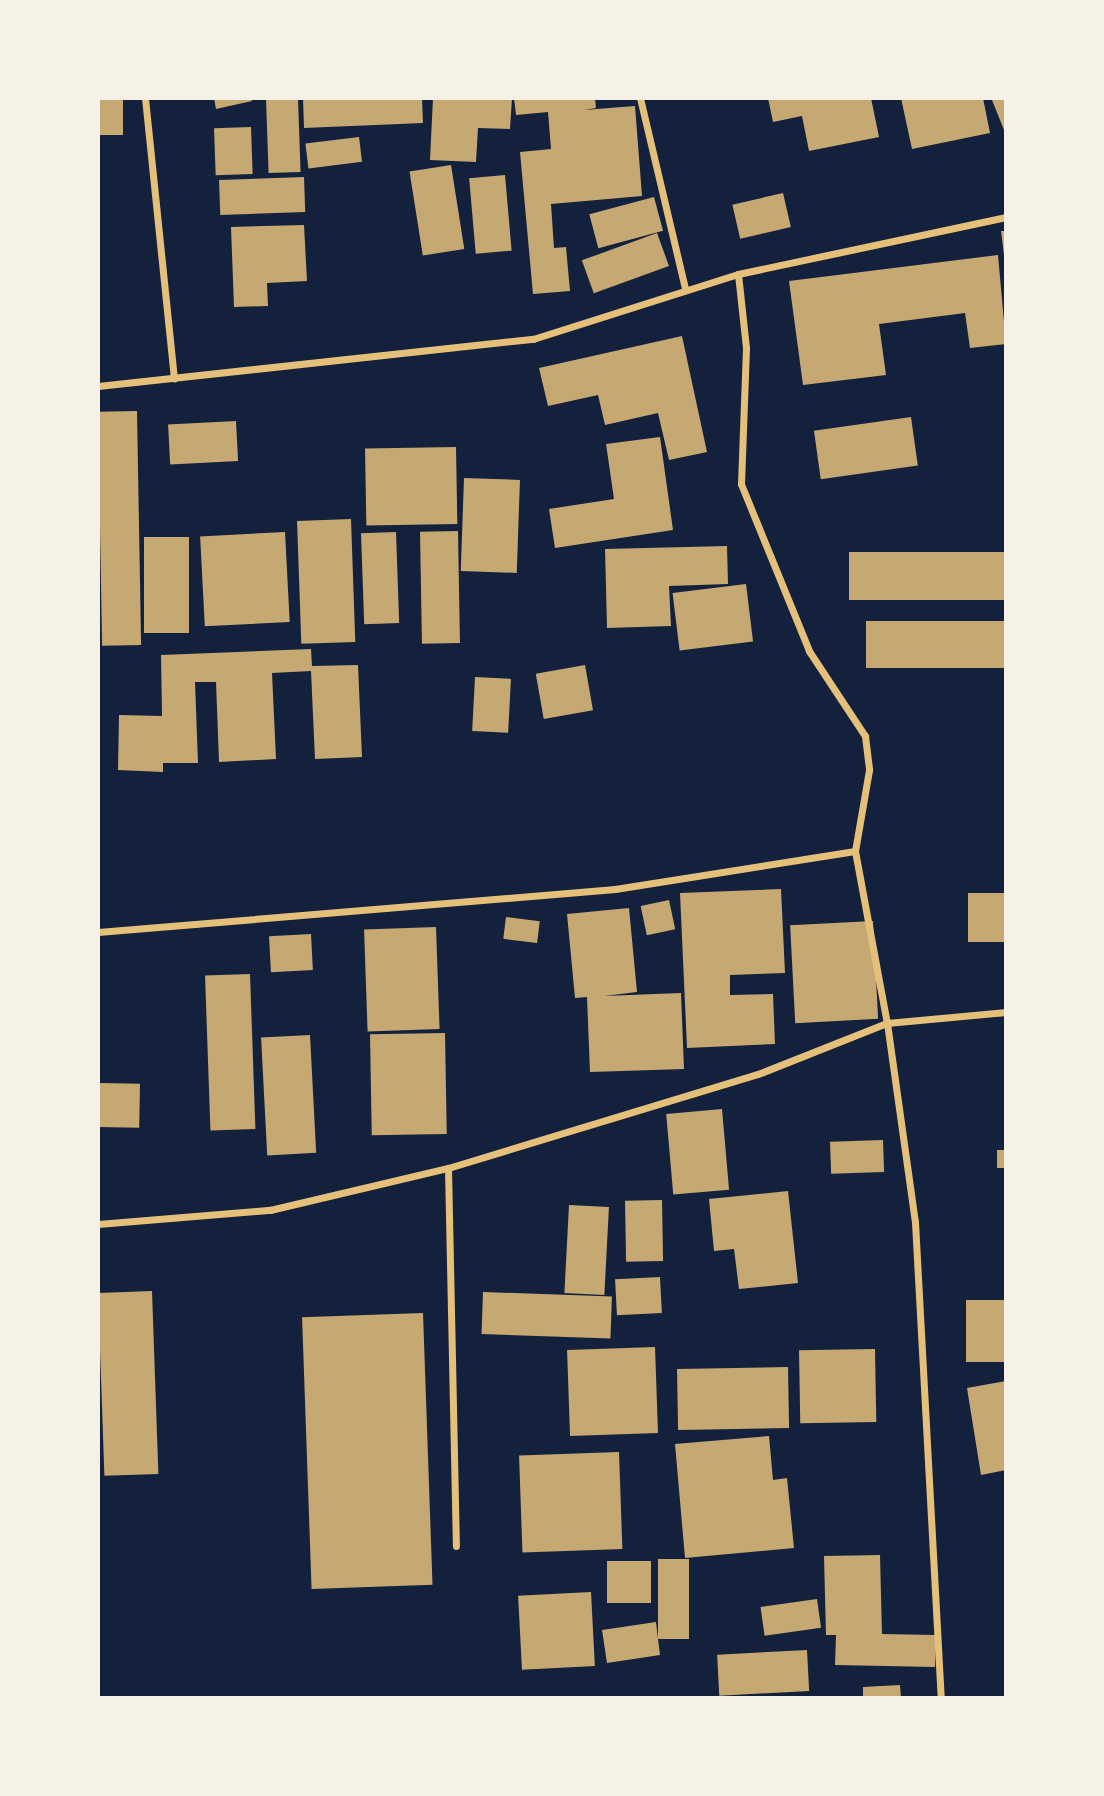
<!DOCTYPE html>
<style>
body{margin:0}
#map{position:relative;width:1104px;height:1796px;overflow:hidden;background:#14213d;font-family:"Roboto Condensed",sans-serif}
div>[style]{position:absolute}
[style*='--x']{left:calc(var(--x)*1px);top:calc(var(--y)*1px);width:calc(var(--w)*1px);rotate:calc(var(--a)*1deg)}
.building>*{inset:0;background:#c6a872;transform-origin:0 0}
.minor>*{height:7px;margin:-3.5px;padding:0 3.5px;transform-origin:3.5px;border-radius:3.5px;background:#e5c07b}
span{translate:-50% -50%;white-space:nowrap;text-align:center;line-height:1.15;-webkit-text-stroke:7px #f6f1e7;paint-order:stroke}
.frame{position:absolute;inset:0;border:100px solid #f6f1e7;pointer-events:none}
</style>
<div id="map">
<div class="building">
<div style="left:98px;top:98px;width:25px;height:37px"></div>
<div style="clip-path:polygon(214px 98px,251px 98px,252px 101px,216px 109px)"></div>
<div style="left:298px;top:98px;width:74px;height:32px;rotate:88deg"></div>
<div style="clip-path:polygon(303px 98px,422px 98px,423px 123px,304px 128px)"></div>
<div style="clip-path:polygon(433px 98px,512px 98px,510px 129px,478px 128px,476px 162px,430px 160px)"></div>
<div style="clip-path:polygon(514px 98px,595px 98px,596px 108px,584px 110px,635px 106px,642px 196px,551px 204px,554px 248px,566px 247px,570px 291px,533px 294px,520px 152px,551px 149px,548px 112px,516px 115px)"></div>
<div style="clip-path:polygon(768px 98px,871px 98px,879px 137px,809px 151px,802px 116px,773px 122px)"></div>
<div style="clip-path:polygon(901px 98px,983px 98px,990px 133px,912px 149px)"></div>
<div style="clip-path:polygon(999px 98px,1006px 98px,1006px 135px,992px 100px)"></div>
<div style="left:251px;top:127px;width:47px;height:37px;rotate:88deg"></div>
<div style="left:359px;top:137px;width:25px;height:54px;rotate:83deg"></div>
<div style="left:451px;top:165px;width:85px;height:42px;rotate:81deg"></div>
<div style="left:505px;top:175px;width:76px;height:36px;rotate:85deg"></div>
<div style="left:304px;top:177px;width:35px;height:85px;rotate:88deg"></div>
<div style="left:783px;top:193px;width:35px;height:52px;rotate:77deg"></div>
<div style="left:654px;top:197px;width:35px;height:67px;rotate:75deg"></div>
<div style="clip-path:polygon(304px 225px,307px 281px,267px 283px,268px 306px,234px 307px,231px 227px)"></div>
<div style="clip-path:polygon(1001px 231px,1006px 231px,1006px 255px,1004px 255px)"></div>
<div style="left:657px;top:233px;width:35px;height:80px;rotate:70deg"></div>
<div style="clip-path:polygon(998px 255px,1006px 344px,970px 348px,965px 313px,879px 324px,886px 375px,803px 385px,789px 281px)"></div>
<div style="clip-path:polygon(682px 336px,707px 452px,669px 460px,658px 413px,605px 425px,598px 395px,548px 406px,539px 368px)"></div>
<div style="left:137px;top:411px;width:234px;height:39px;rotate:89deg"></div>
<div style="left:911px;top:417px;width:49px;height:98px;rotate:82deg"></div>
<div style="left:236px;top:421px;width:40px;height:68px;rotate:87deg"></div>
<div style="clip-path:polygon(660px 437px,673px 530px,555px 548px,549px 509px,614px 499px,606px 444px)"></div>
<div style="left:456px;top:447px;width:77px;height:91px;rotate:89deg"></div>
<div style="left:464px;top:478px;width:56px;height:93px;rotate:2deg"></div>
<div style="left:351px;top:519px;width:123px;height:54px;rotate:88deg"></div>
<div style="left:458px;top:531px;width:112px;height:38px;rotate:89deg"></div>
<div style="left:285px;top:532px;width:90px;height:85px;rotate:87deg"></div>
<div style="left:396px;top:532px;width:91px;height:35px;rotate:88deg"></div>
<div style="left:144px;top:537px;width:45px;height:96px"></div>
<div style="clip-path:polygon(727px 546px,728px 584px,669px 586px,671px 626px,607px 628px,605px 549px)"></div>
<div style="left:1006px;top:552px;width:48px;height:157px;rotate:90deg"></div>
<div style="left:746px;top:584px;width:58px;height:74px;rotate:83deg"></div>
<div style="left:1006px;top:621px;width:47px;height:140px;rotate:90deg"></div>
<div style="clip-path:polygon(311px 649px,312px 666px,358px 665px,362px 757px,315px 759px,311px 671px,272px 673px,276px 759px,219px 762px,216px 682px,195px 682px,198px 763px,163px 763px,163px 772px,118px 770px,119px 715px,162px 716px,161px 655px)"></div>
<div style="left:585px;top:665px;width:46px;height:50px;rotate:80deg"></div>
<div style="left:475px;top:677px;width:36px;height:54px;rotate:3deg"></div>
<div style="clip-path:polygon(781px 889px,785px 973px,730px 975px,730px 995px,773px 994px,775px 1044px,687px 1048px,680px 893px)"></div>
<div style="left:968px;top:893px;width:38px;height:49px"></div>
<div style="left:669px;top:900px;width:30px;height:29px;rotate:78deg"></div>
<div style="clip-path:polygon(629px 908px,637px 992px,604px 996px,681px 993px,684px 1069px,590px 1072px,587px 997px,575px 998px,567px 914px)"></div>
<div style="left:506px;top:917px;width:34px;height:22px;rotate:7deg"></div>
<div style="left:873px;top:921px;width:98px;height:83px;rotate:87deg"></div>
<div style="left:436px;top:927px;width:102px;height:72px;rotate:88deg"></div>
<div style="left:311px;top:934px;width:36px;height:42px;rotate:87deg"></div>
<div style="left:250px;top:974px;width:155px;height:45px;rotate:88deg"></div>
<div style="left:445px;top:1033px;width:101px;height:75px;rotate:89deg"></div>
<div style="left:310px;top:1035px;width:118px;height:49px;rotate:87deg"></div>
<div style="left:99px;top:1083px;width:41px;height:44px;rotate:1deg"></div>
<div style="left:722px;top:1109px;width:81px;height:56px;rotate:85deg"></div>
<div style="left:883px;top:1140px;width:32px;height:53px;rotate:88deg"></div>
<div style="left:997px;top:1150px;width:9px;height:18px"></div>
<div style="clip-path:polygon(788px 1191px,798px 1283px,739px 1289px,734px 1249px,714px 1251px,709px 1199px)"></div>
<div style="left:662px;top:1200px;width:61px;height:37px;rotate:89deg"></div>
<div style="left:569px;top:1205px;width:40px;height:88px;rotate:3deg"></div>
<div style="left:660px;top:1277px;width:36px;height:45px;rotate:87deg"></div>
<div style="left:152px;top:1291px;width:183px;height:54px;rotate:88deg"></div>
<div style="left:483px;top:1292px;width:129px;height:42px;rotate:2deg"></div>
<div style="left:1006px;top:1300px;width:62px;height:40px;rotate:90deg"></div>
<div style="left:423px;top:1313px;width:272px;height:121px;rotate:88deg"></div>
<div style="left:655px;top:1347px;width:86px;height:88px;rotate:88deg"></div>
<div style="left:875px;top:1349px;width:73px;height:76px;rotate:89deg"></div>
<div style="left:788px;top:1367px;width:61px;height:111px;rotate:89deg"></div>
<div style="clip-path:polygon(1006px 1381px,1006px 1470px,981px 1475px,967px 1388px)"></div>
<div style="clip-path:polygon(769px 1436px,773px 1480px,787px 1478px,794px 1548px,685px 1558px,675px 1444px)"></div>
<div style="left:619px;top:1452px;width:97px;height:100px;rotate:88deg"></div>
<div style="clip-path:polygon(880px 1555px,882px 1634px,936px 1635px,935px 1667px,835px 1665px,836px 1635px,826px 1635px,824px 1556px)"></div>
<div style="clip-path:polygon(658px 1559px,689px 1559px,689px 1639px,658px 1639px,660px 1655px,607px 1663px,602px 1630px,656px 1622px,658px 1639px)"></div>
<div style="left:607px;top:1561px;width:44px;height:42px"></div>
<div style="left:591px;top:1592px;width:74px;height:73px;rotate:87deg"></div>
<div style="left:817px;top:1599px;width:29px;height:57px;rotate:82deg"></div>
<div style="left:807px;top:1650px;width:41px;height:90px;rotate:87deg"></div>
<div style="clip-path:polygon(900px 1685px,901px 1698px,863px 1698px,863px 1687px)"></div>
</div>
<div class="minor">
<div style="--x:145;--y:98;--w:282;--a:84.1"></div>
<div style="--x:640;--y:98;--w:196;--a:76.7"></div>
<div style="--x:738;--y:274;--w:74;--a:83.8"></div>
<div style="--x:746;--y:348;--w:136;--a:92.1"></div>
<div style="--x:741;--y:484;--w:180;--a:67.8"></div>
<div style="--x:809;--y:651;--w:102;--a:56.6"></div>
<div style="--x:865;--y:736;--w:34;--a:83"></div>
<div style="--x:869;--y:770;--w:82;--a:99.8"></div>
<div style="--x:855;--y:851;--w:175;--a:79.5"></div>
<div style="--x:887;--y:1023;--w:120;--a:-5.3"></div>
<div style="--x:98;--y:386;--w:438;--a:-6.2"></div>
<div style="--x:533;--y:339;--w:215;--a:-17.6"></div>
<div style="--x:738;--y:274;--w:274;--a:-12"></div>
<div style="--x:98;--y:932;--w:519;--a:-4.75"></div>
<div style="--x:615;--y:889;--w:243;--a:-9"></div>
<div style="--x:448;--y:1168;--w:378;--a:88.8"></div>
<div style="--x:98;--y:1224;--w:173;--a:-4.7"></div>
<div style="--x:270;--y:1210;--w:183;--a:-13.3"></div>
<div style="--x:448;--y:1168;--w:324;--a:-16.9"></div>
<div style="--x:758;--y:1074;--w:139;--a:-21.6"></div>
<div style="--x:887;--y:1023;--w:201;--a:82"></div>
<div style="--x:915;--y:1222;--w:477;--a:86.9"></div>
</div>
<div class="frame"></div>
</div>
